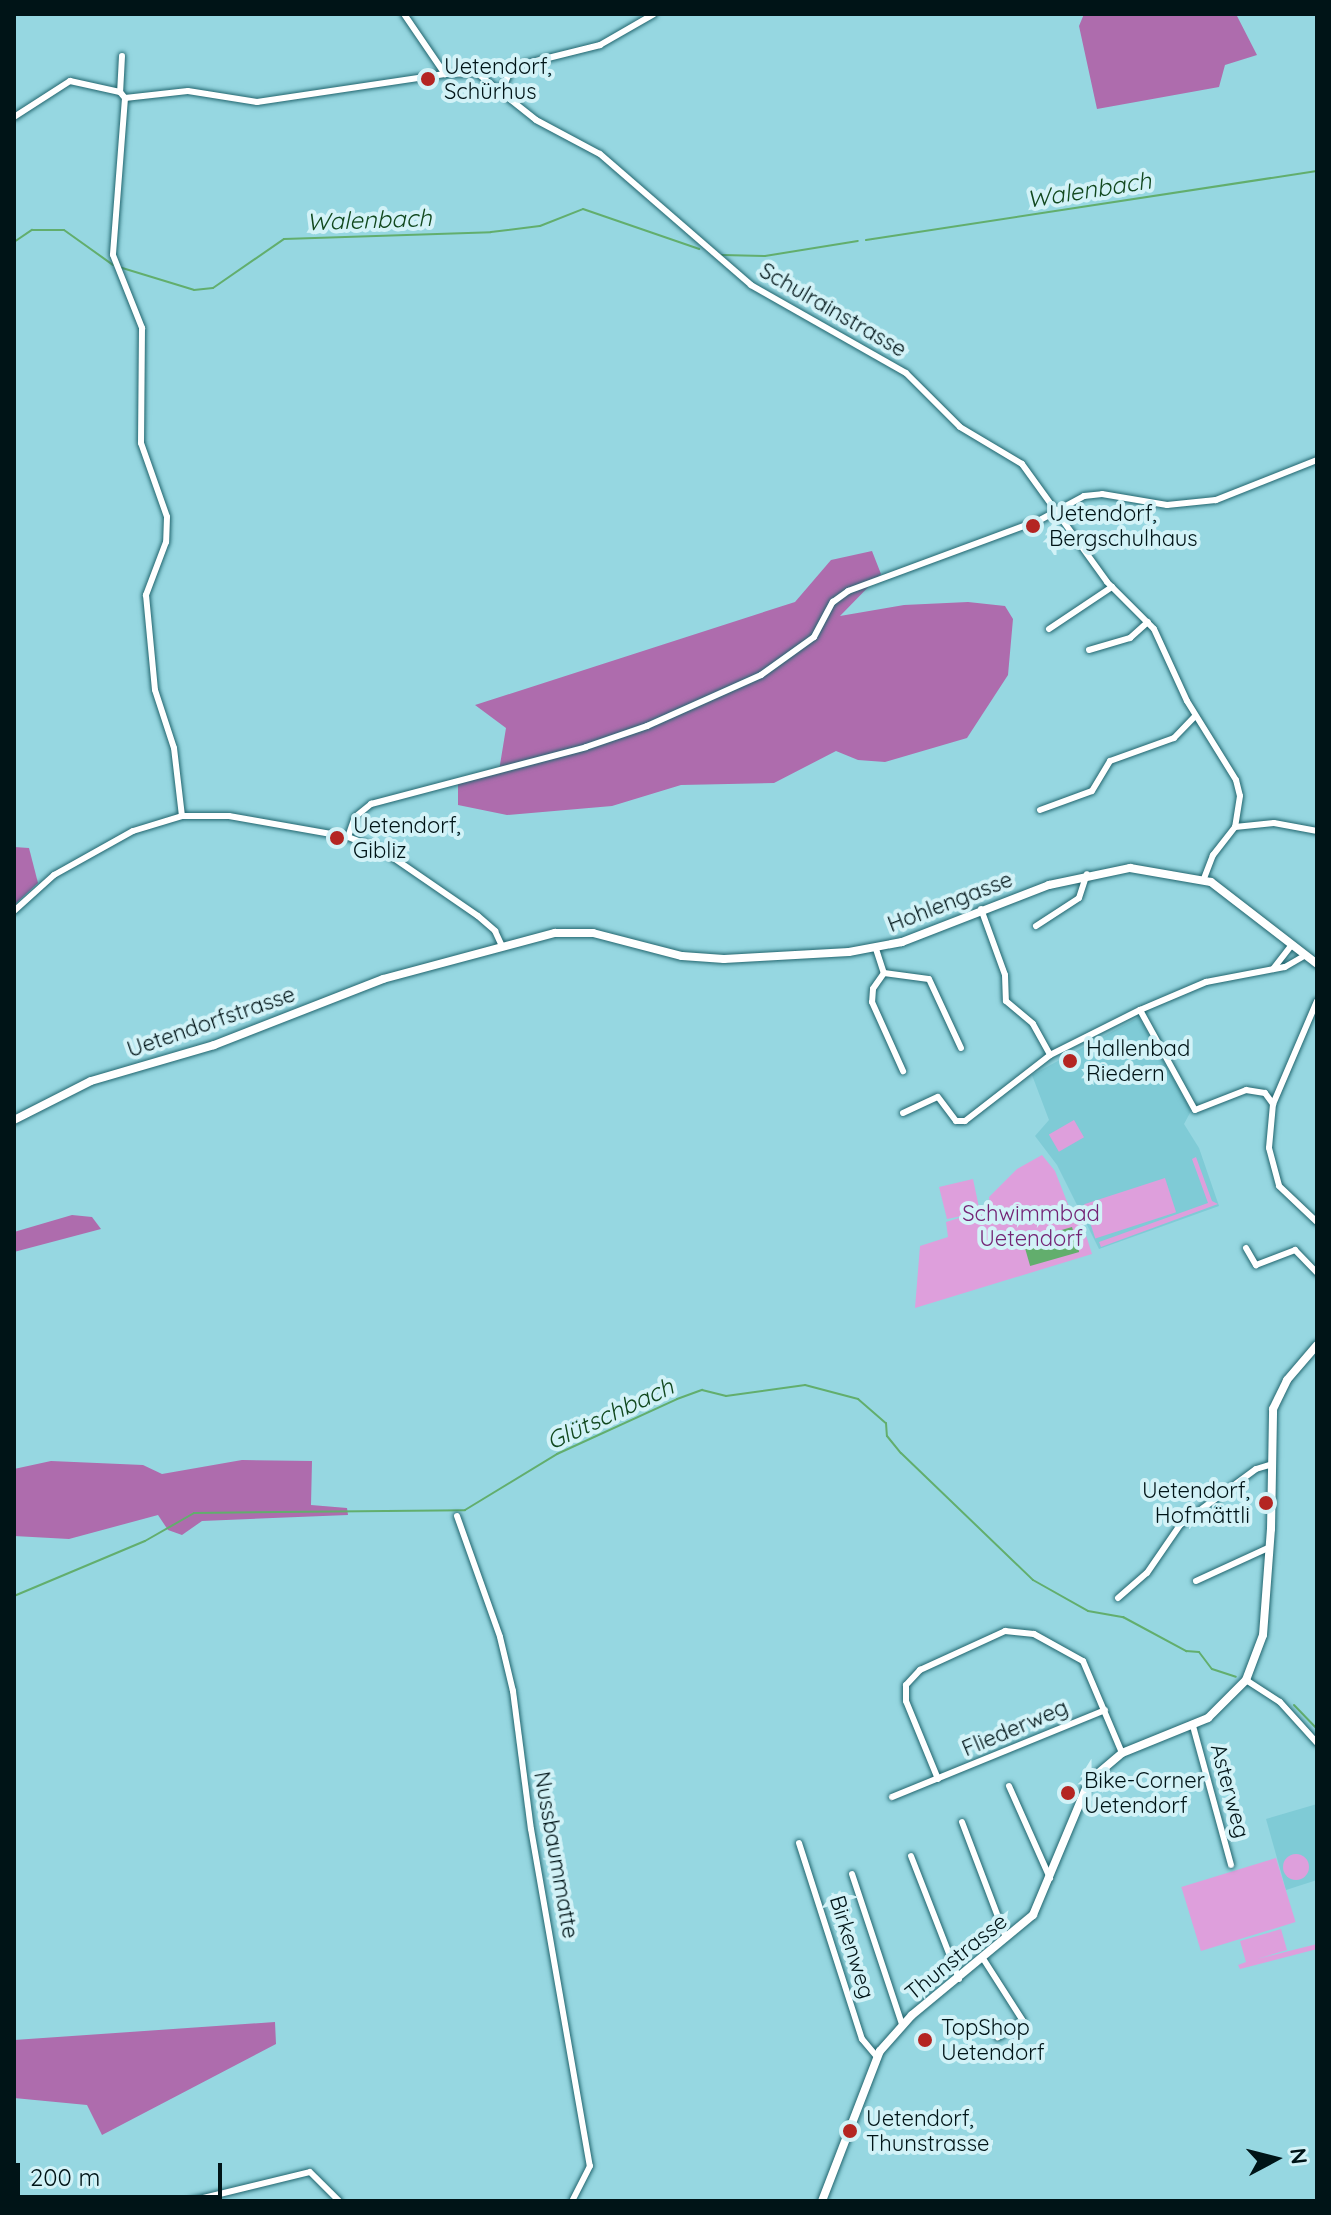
<!DOCTYPE html>
<meta charset="utf-8">
<style>
body{margin:0}
#map{position:relative;width:1331px;height:2215px;overflow:hidden;background:#96d7e1;font-family:Quicksand,sans-serif}
div>[style]{position:absolute}
[style*='--x']{left:calc(var(--x)*1px);top:calc(var(--y)*1px);width:calc(var(--w)*1px);rotate:calc(var(--a)*1deg)}
.built>*{inset:0;background:#7fcbd6}
.green>*{inset:0;background:#de9fdc;transform-origin:0 0}
.round{border-radius:50%}
.forest>*{inset:0;background:#ae6cad}
.water>*{inset:0;background:#62ae6d;transform-origin:0 0}
.stream>*{height:2px;margin:-1px;padding:0 1px;transform-origin:1px;border-radius:1px;background:#62ae6d}
.roads{filter:drop-shadow(0 0 2px #21656e) drop-shadow(0 0 2px #21656e)}
.street>*{height:6px;margin:-3px;padding:0 3px;transform-origin:3px;border-radius:3px;background:#fff}
.secondary>*{height:8px;margin:-4px;padding:0 4px;transform-origin:4px;border-radius:4px;background:#fff}
.dots>*{width:22px;height:22px;translate:-50% -50%;box-sizing:border-box;border:4px solid #d2f2f7;border-radius:50%}
span{translate:-50% -50%;white-space:nowrap;text-align:center;line-height:1.15;-webkit-text-stroke:8px #d2f2f7;paint-order:stroke}
.poi-label{font-size:22px;color:#001417}
.left{translate:0 -50%;text-align:left}
.right{translate:-100% -50%;text-align:right}
.street-label{font-size:22px;color:#001417}
.park-label{font-size:22px;color:#742475}
.water-label{font-size:24px;color:#11481e;font-style:italic}
.frame{position:absolute;inset:0;border:16px solid #001417;pointer-events:none}
.north{position:absolute;left:1235px;top:2119px;width:80px;height:80px;-webkit-text-stroke:6px #d2f2f7;paint-order:stroke;rotate:83deg;font-size:22px;font-weight:700;line-height:32px;text-align:center;color:#001417}
.north::after{content:'';display:block;margin:auto;width:28px;height:36px;background:#001417;clip-path:polygon(50% 0,100% 100%,50% 72%,0 100%)}
.scale{position:absolute;left:16px;top:2163px;width:206px;height:36px;box-sizing:border-box;border:4px solid #001417;border-top:0;padding-left:10px;font-size:24px;line-height:28px;white-space:nowrap;color:#001417;-webkit-text-stroke:6px #d2f2f7;paint-order:stroke}
</style>
<div id="map">
<div class="built">
<div style="clip-path:polygon(1139px 1017px,1191px 1111px,1184px 1124px,1199px 1148px,1219px 1206px,1099px 1249px,1057px 1165px,1035px 1136px,1049px 1120px,1032px 1075px)"></div>
<div style="clip-path:polygon(1317px 1804px,1317px 1880px,1286px 1890px,1266px 1819px)"></div>
</div>
<div class="green">
<div style="left:1074px;top:1120px;width:20px;height:29px;rotate:60deg"></div>
<div style="clip-path:polygon(1042px 1155px,1055px 1171px,1071px 1212px,1078px 1210px,1092px 1254px,915px 1308px,920px 1246px,948px 1237px,946px 1222px,972px 1214px,947px 1219px,939px 1187px,973px 1179px,980px 1212px,990px 1210px,989px 1197px,1017px 1169px)"></div>
<div style="clip-path:polygon(1196px 1157px,1212px 1201px,1218px 1204px,1101px 1247px,1099px 1242px,1208px 1203px,1192px 1159px)"></div>
<div style="left:1165px;top:1178px;width:36px;height:85px;rotate:72deg"></div>
<div class="round" style="left:1283px;top:1854px;width:26px;height:26px"></div>
<div style="left:1276px;top:1858px;width:67px;height:99px;rotate:73deg"></div>
<div style="clip-path:polygon(1281px 1929px,1287px 1950px,1257px 1959px,1317px 1944px,1317px 1949px,1240px 1969px,1238px 1965px,1246px 1962px,1240px 1941px)"></div>
</div>
<div class="forest">
<div style="clip-path:polygon(1084px 14px,1236px 14px,1257px 55px,1225px 65px,1219px 87px,1097px 109px,1079px 26px)"></div>
<div style="clip-path:polygon(872px 551px,881px 574px,840px 616px,904px 605px,968px 602px,1005px 606px,1013px 619px,1008px 675px,967px 738px,885px 762px,858px 760px,836px 751px,774px 783px,681px 785px,612px 806px,507px 815px,458px 805px,458px 783px,499px 771px,506px 728px,475px 705px,795px 602px,831px 560px)"></div>
<div style="clip-path:polygon(14px 847px,29px 848px,38px 883px,14px 905px)"></div>
<div style="clip-path:polygon(72px 1215px,92px 1217px,101px 1229px,14px 1252px,14px 1232px)"></div>
<div style="clip-path:polygon(242px 1460px,312px 1461px,311px 1505px,347px 1508px,348px 1515px,202px 1521px,182px 1535px,168px 1530px,158px 1515px,69px 1539px,14px 1536px,14px 1469px,51px 1461px,143px 1465px,162px 1474px)"></div>
<div style="clip-path:polygon(275px 2022px,276px 2044px,102px 2135px,87px 2105px,14px 2098px,14px 2040px)"></div>
</div>
<div class="water">
<div style="left:1072px;top:1227px;width:26px;height:51px;rotate:74deg"></div>
</div>
<div class="stream">
<div style="--x:866;--y:240;--w:456;--a:-8.7"></div>
<div style="--x:14;--y:242;--w:22;--a:-34"></div>
<div style="--x:32;--y:230;--w:32;--a:0"></div>
<div style="--x:64;--y:230;--w:60;--a:35.5"></div>
<div style="--x:722;--y:255;--w:43;--a:1.3"></div>
<div style="--x:765;--y:256;--w:94;--a:-9.2"></div>
<div style="--x:119;--y:267;--w:78;--a:17"></div>
<div style="--x:194;--y:290;--w:19;--a:-6"></div>
<div style="--x:213;--y:288;--w:86;--a:-34.6"></div>
<div style="--x:284;--y:239;--w:207;--a:-1.9"></div>
<div style="--x:491;--y:232;--w:49;--a:-7"></div>
<div style="--x:540;--y:226;--w:46;--a:-21.6"></div>
<div style="--x:583;--y:209;--w:123;--a:19"></div>
<div style="--x:14;--y:1596;--w:142;--a:-22.8"></div>
<div style="--x:145;--y:1541;--w:56;--a:-29.7"></div>
<div style="--x:194;--y:1513;--w:271;--a:-0.6"></div>
<div style="--x:465;--y:1510;--w:108;--a:-31.3"></div>
<div style="--x:557;--y:1454;--w:132;--a:-24.6"></div>
<div style="--x:677;--y:1399;--w:27;--a:-20"></div>
<div style="--x:702;--y:1390;--w:25;--a:14"></div>
<div style="--x:726;--y:1396;--w:80;--a:-7.9"></div>
<div style="--x:805;--y:1385;--w:55;--a:14.8"></div>
<div style="--x:858;--y:1399;--w:37;--a:41"></div>
<div style="--x:886;--y:1423;--w:13;--a:86"></div>
<div style="--x:887;--y:1436;--w:22;--a:51"></div>
<div style="--x:901;--y:1453;--w:183;--a:43.9"></div>
<div style="--x:1033;--y:1580;--w:63;--a:29.4"></div>
<div style="--x:1088;--y:1611;--w:36;--a:10"></div>
<div style="--x:1123;--y:1617;--w:72;--a:28.4"></div>
<div style="--x:1186;--y:1651;--w:13;--a:4"></div>
<div style="--x:1199;--y:1652;--w:21;--a:53"></div>
<div style="--x:1212;--y:1669;--w:25;--a:18"></div>
<div style="--x:1294;--y:1705;--w:33;--a:46"></div>
</div>
<div class="roads">
<div class="street">
<div style="--x:404;--y:14;--w:73;--a:55.7"></div>
<div style="--x:445;--y:74;--w:32;--a:-2"></div>
<div style="--x:477;--y:73;--w:75;--a:38.5"></div>
<div style="--x:536;--y:120;--w:72;--a:28"></div>
<div style="--x:600;--y:154;--w:200;--a:40.9"></div>
<div style="--x:751;--y:285;--w:178;--a:29.6"></div>
<div style="--x:906;--y:373;--w:76;--a:45"></div>
<div style="--x:960;--y:427;--w:72;--a:30.8"></div>
<div style="--x:1022;--y:464;--w:145;--a:54.2"></div>
<div style="--x:1107;--y:582;--w:66;--a:45"></div>
<div style="--x:1154;--y:629;--w:79;--a:65.4"></div>
<div style="--x:1187;--y:701;--w:93;--a:58.2"></div>
<div style="--x:1236;--y:780;--w:16;--a:76"></div>
<div style="--x:1240;--y:796;--w:31;--a:99"></div>
<div style="--x:1235;--y:827;--w:36;--a:128"></div>
<div style="--x:1213;--y:855;--w:26;--a:111"></div>
<div style="--x:122;--y:56;--w:36;--a:93"></div>
<div style="--x:120;--y:92;--w:8;--a:50"></div>
<div style="--x:125;--y:98;--w:157;--a:94.4"></div>
<div style="--x:113;--y:255;--w:79;--a:68.3"></div>
<div style="--x:142;--y:328;--w:115;--a:90.5"></div>
<div style="--x:141;--y:443;--w:78;--a:70.6"></div>
<div style="--x:167;--y:517;--w:25;--a:92"></div>
<div style="--x:166;--y:542;--w:57;--a:110.7"></div>
<div style="--x:146;--y:595;--w:95;--a:84.6"></div>
<div style="--x:155;--y:690;--w:61;--a:71.9"></div>
<div style="--x:174;--y:748;--w:68;--a:83.3"></div>
<div style="--x:477;--y:73;--w:36;--a:-10"></div>
<div style="--x:502;--y:90;--w:25;--a:-67"></div>
<div style="--x:512;--y:67;--w:91;--a:-14"></div>
<div style="--x:600;--y:45;--w:62;--a:-29.9"></div>
<div style="--x:125;--y:98;--w:63;--a:-6.3"></div>
<div style="--x:188;--y:91;--w:70;--a:9.1"></div>
<div style="--x:257;--y:102;--w:190;--a:-8.5"></div>
<div style="--x:14;--y:117;--w:67;--a:-32.7"></div>
<div style="--x:70;--y:81;--w:51;--a:12.4"></div>
<div style="--x:1049;--y:629;--w:76;--a:-33.7"></div>
<div style="--x:1089;--y:650;--w:43;--a:-16.3"></div>
<div style="--x:1130;--y:638;--w:24;--a:-42"></div>
<div style="--x:1040;--y:810;--w:55;--a:-20.1"></div>
<div style="--x:1092;--y:791;--w:35;--a:-59"></div>
<div style="--x:1110;--y:761;--w:68;--a:-19.8"></div>
<div style="--x:1174;--y:738;--w:30;--a:-46"></div>
<div style="--x:1235;--y:827;--w:39;--a:-6"></div>
<div style="--x:1274;--y:823;--w:44;--a:10.5"></div>
<div style="--x:348;--y:837;--w:21;--a:-71"></div>
<div style="--x:355;--y:817;--w:21;--a:-39"></div>
<div style="--x:371;--y:804;--w:222;--a:-14.8"></div>
<div style="--x:586;--y:747;--w:65;--a:-19"></div>
<div style="--x:647;--y:726;--w:125;--a:-24.1"></div>
<div style="--x:761;--y:675;--w:65;--a:-35.6"></div>
<div style="--x:814;--y:637;--w:40;--a:-62"></div>
<div style="--x:833;--y:602;--w:19;--a:-36"></div>
<div style="--x:848;--y:591;--w:205;--a:-20.3"></div>
<div style="--x:1040;--y:520;--w:50;--a:-28.6"></div>
<div style="--x:1084;--y:496;--w:18;--a:-6"></div>
<div style="--x:1102;--y:494;--w:66;--a:9.6"></div>
<div style="--x:1167;--y:505;--w:49;--a:-5.8"></div>
<div style="--x:1216;--y:500;--w:109;--a:-21.6"></div>
<div style="--x:981;--y:909;--w:70;--a:70"></div>
<div style="--x:1005;--y:975;--w:26;--a:88"></div>
<div style="--x:1006;--y:1001;--w:35;--a:40"></div>
<div style="--x:1033;--y:1024;--w:35;--a:61"></div>
<div style="--x:14;--y:911;--w:54;--a:-42"></div>
<div style="--x:54;--y:875;--w:90;--a:-29.1"></div>
<div style="--x:133;--y:831;--w:51;--a:-17"></div>
<div style="--x:182;--y:816;--w:47;--a:0"></div>
<div style="--x:229;--y:816;--w:121;--a:10"></div>
<div style="--x:348;--y:837;--w:36;--a:21"></div>
<div style="--x:382;--y:850;--w:116;--a:34.5"></div>
<div style="--x:478;--y:916;--w:23;--a:41"></div>
<div style="--x:495;--y:931;--w:17;--a:65"></div>
<div style="--x:1036;--y:926;--w:51;--a:-33.1"></div>
<div style="--x:1079;--y:898;--w:25;--a:-72"></div>
<div style="--x:876;--y:949;--w:25;--a:72"></div>
<div style="--x:884;--y:973;--w:19;--a:125"></div>
<div style="--x:873;--y:989;--w:13;--a:94"></div>
<div style="--x:872;--y:1002;--w:76;--a:65.8"></div>
<div style="--x:1273;--y:969;--w:28;--a:-52"></div>
<div style="--x:884;--y:973;--w:45;--a:7.6"></div>
<div style="--x:929;--y:979;--w:76;--a:65.1"></div>
<div style="--x:1317;--y:1001;--w:112;--a:113.1"></div>
<div style="--x:1273;--y:1104;--w:44;--a:95.2"></div>
<div style="--x:1269;--y:1148;--w:39;--a:75"></div>
<div style="--x:1279;--y:1186;--w:52;--a:43.5"></div>
<div style="--x:1140;--y:1010;--w:114;--a:61.2"></div>
<div style="--x:1195;--y:1110;--w:55;--a:-21.4"></div>
<div style="--x:1246;--y:1090;--w:19;--a:9"></div>
<div style="--x:1265;--y:1093;--w:14;--a:54"></div>
<div style="--x:903;--y:1113;--w:38;--a:-25"></div>
<div style="--x:938;--y:1097;--w:30;--a:53"></div>
<div style="--x:956;--y:1121;--w:9;--a:0"></div>
<div style="--x:965;--y:1121;--w:108;--a:-37.8"></div>
<div style="--x:1050;--y:1055;--w:101;--a:-26.6"></div>
<div style="--x:1140;--y:1010;--w:72;--a:-23"></div>
<div style="--x:1206;--y:982;--w:80;--a:-10.8"></div>
<div style="--x:1285;--y:967;--w:20;--a:-30"></div>
<div style="--x:1246;--y:1248;--w:20;--a:60"></div>
<div style="--x:1256;--y:1265;--w:42;--a:-21"></div>
<div style="--x:1295;--y:1250;--w:32;--a:46"></div>
<div style="--x:457;--y:1516;--w:128;--a:70.4"></div>
<div style="--x:500;--y:1637;--w:56;--a:76.5"></div>
<div style="--x:513;--y:1691;--w:139;--a:82.6"></div>
<div style="--x:531;--y:1829;--w:342;--a:80.1"></div>
<div style="--x:590;--y:2166;--w:39;--a:117"></div>
<div style="--x:1196;--y:1581;--w:81;--a:-24.7"></div>
<div style="--x:1118;--y:1598;--w:38;--a:-41"></div>
<div style="--x:1147;--y:1573;--w:58;--a:-55.5"></div>
<div style="--x:1180;--y:1525;--w:94;--a:-36.4"></div>
<div style="--x:1256;--y:1469;--w:17;--a:-17"></div>
<div style="--x:1246;--y:1680;--w:40;--a:32.9"></div>
<div style="--x:1280;--y:1702;--w:55;--a:47.9"></div>
<div style="--x:1193;--y:1726;--w:144;--a:74.7"></div>
<div style="--x:938;--y:1779;--w:84;--a:-112.3"></div>
<div style="--x:906;--y:1701;--w:16;--a:-90"></div>
<div style="--x:906;--y:1685;--w:21;--a:-47"></div>
<div style="--x:920;--y:1670;--w:94;--a:-24.6"></div>
<div style="--x:1005;--y:1631;--w:29;--a:6"></div>
<div style="--x:1034;--y:1634;--w:56;--a:28.9"></div>
<div style="--x:1083;--y:1661;--w:100;--a:67"></div>
<div style="--x:1009;--y:1786;--w:101;--a:66"></div>
<div style="--x:892;--y:1797;--w:230;--a:-22.2"></div>
<div style="--x:962;--y:1822;--w:124;--a:69.2"></div>
<div style="--x:799;--y:1843;--w:206;--a:72.2"></div>
<div style="--x:862;--y:2039;--w:23;--a:50"></div>
<div style="--x:911;--y:1856;--w:132;--a:68.7"></div>
<div style="--x:852;--y:1874;--w:158;--a:71.6"></div>
<div style="--x:984;--y:1960;--w:72;--a:57.4"></div>
<div style="--x:1023;--y:2021;--w:30;--a:147"></div>
<div style="--x:191;--y:2201;--w:122;--a:-13.7"></div>
<div style="--x:310;--y:2172;--w:41;--a:45"></div>
</div>
<div class="secondary">
<div style="--x:14;--y:1120;--w:86;--a:-26.9"></div>
<div style="--x:91;--y:1081;--w:128;--a:-16.3"></div>
<div style="--x:214;--y:1045;--w:181;--a:-21.3"></div>
<div style="--x:383;--y:979;--w:178;--a:-15"></div>
<div style="--x:555;--y:933;--w:38;--a:0"></div>
<div style="--x:593;--y:933;--w:92;--a:14.5"></div>
<div style="--x:682;--y:956;--w:42;--a:4.1"></div>
<div style="--x:724;--y:959;--w:125;--a:-3.2"></div>
<div style="--x:849;--y:952;--w:54;--a:-10.7"></div>
<div style="--x:902;--y:942;--w:158;--a:-21.2"></div>
<div style="--x:1049;--y:885;--w:83;--a:-11.9"></div>
<div style="--x:1130;--y:868;--w:82;--a:9.8"></div>
<div style="--x:1211;--y:882;--w:134;--a:37.7"></div>
<div style="--x:822;--y:2201;--w:161;--a:-68.9"></div>
<div style="--x:880;--y:2051;--w:48;--a:-48.4"></div>
<div style="--x:912;--y:2015;--w:157;--a:-39.6"></div>
<div style="--x:1033;--y:1915;--w:145;--a:-67.3"></div>
<div style="--x:1089;--y:1781;--w:43;--a:-40.3"></div>
<div style="--x:1122;--y:1753;--w:93;--a:-22.1"></div>
<div style="--x:1208;--y:1718;--w:54;--a:-45"></div>
<div style="--x:1246;--y:1680;--w:48;--a:-69.3"></div>
<div style="--x:1263;--y:1635;--w:106;--a:-85.7"></div>
<div style="--x:1271;--y:1529;--w:120;--a:-89"></div>
<div style="--x:1273;--y:1409;--w:32;--a:-64"></div>
<div style="--x:1287;--y:1380;--w:46;--a:-49.4"></div>
</div>
</div>
<div class="dots">
<div style="left:428px;top:79px;background:#b42522"></div>
<div style="left:1033px;top:526px;background:#b42522"></div>
<div style="left:337px;top:838px;background:#b42522"></div>
<div style="left:1070px;top:1061px;background:#b42522"></div>
<div style="left:1266px;top:1503px;background:#b42522"></div>
<div style="left:1068px;top:1793px;background:#b42522"></div>
<div style="left:925px;top:2040px;background:#b42522"></div>
<div style="left:850px;top:2131px;background:#b42522"></div>
</div>
<div class="poi-label">
<span class="left" style="left:444px;top:79px">Uetendorf,<br>Schürhus</span>
<span class="left" style="left:1049px;top:526px">Uetendorf,<br>Bergschulhaus</span>
<span class="left" style="left:353px;top:838px">Uetendorf,<br>Gibliz</span>
<span class="left" style="left:1086px;top:1061px">Hallenbad<br>Riedern</span>
<span class="right" style="left:1250px;top:1503px">Uetendorf,<br>Hofmättli</span>
<span class="left" style="left:1084px;top:1793px">Bike-Corner<br>Uetendorf</span>
<span class="left" style="left:941px;top:2040px">TopShop<br>Uetendorf</span>
<span class="left" style="left:866px;top:2131px">Uetendorf,<br>Thunstrasse</span>
</div>
<div class="street-label">
<span style="left:833px;top:310px;rotate:30deg">Schulrainstrasse</span>
<span style="left:950px;top:902px;rotate:-21deg">Hohlengasse</span>
<span style="left:211px;top:1022px;rotate:-19deg">Uetendorfstrasse</span>
<span style="left:1015px;top:1728px;rotate:-23deg">Fliederweg</span>
<span style="left:1230px;top:1791px;rotate:75deg">Asterweg</span>
<span style="left:556px;top:1855px;rotate:80deg">Nussbaummatte</span>
<span style="left:852px;top:1947px;rotate:73deg">Birkenweg</span>
<span style="left:956px;top:1957px;rotate:-39deg">Thunstrasse</span>
</div>
<div class="park-label">
<span style="left:1031px;top:1226px">Schwimmbad<br>Uetendorf</span>
</div>
<div class="water-label">
<span style="left:1089px;top:190px;rotate:-9deg">Walenbach</span>
<span style="left:369px;top:220px;rotate:-2deg">Walenbach</span>
<span style="left:610px;top:1414px;rotate:-25deg">Glütschbach</span>
</div>
<div class="frame"></div>
<div class="north">N</div>
<div class="scale">200 m</div>
</div>
